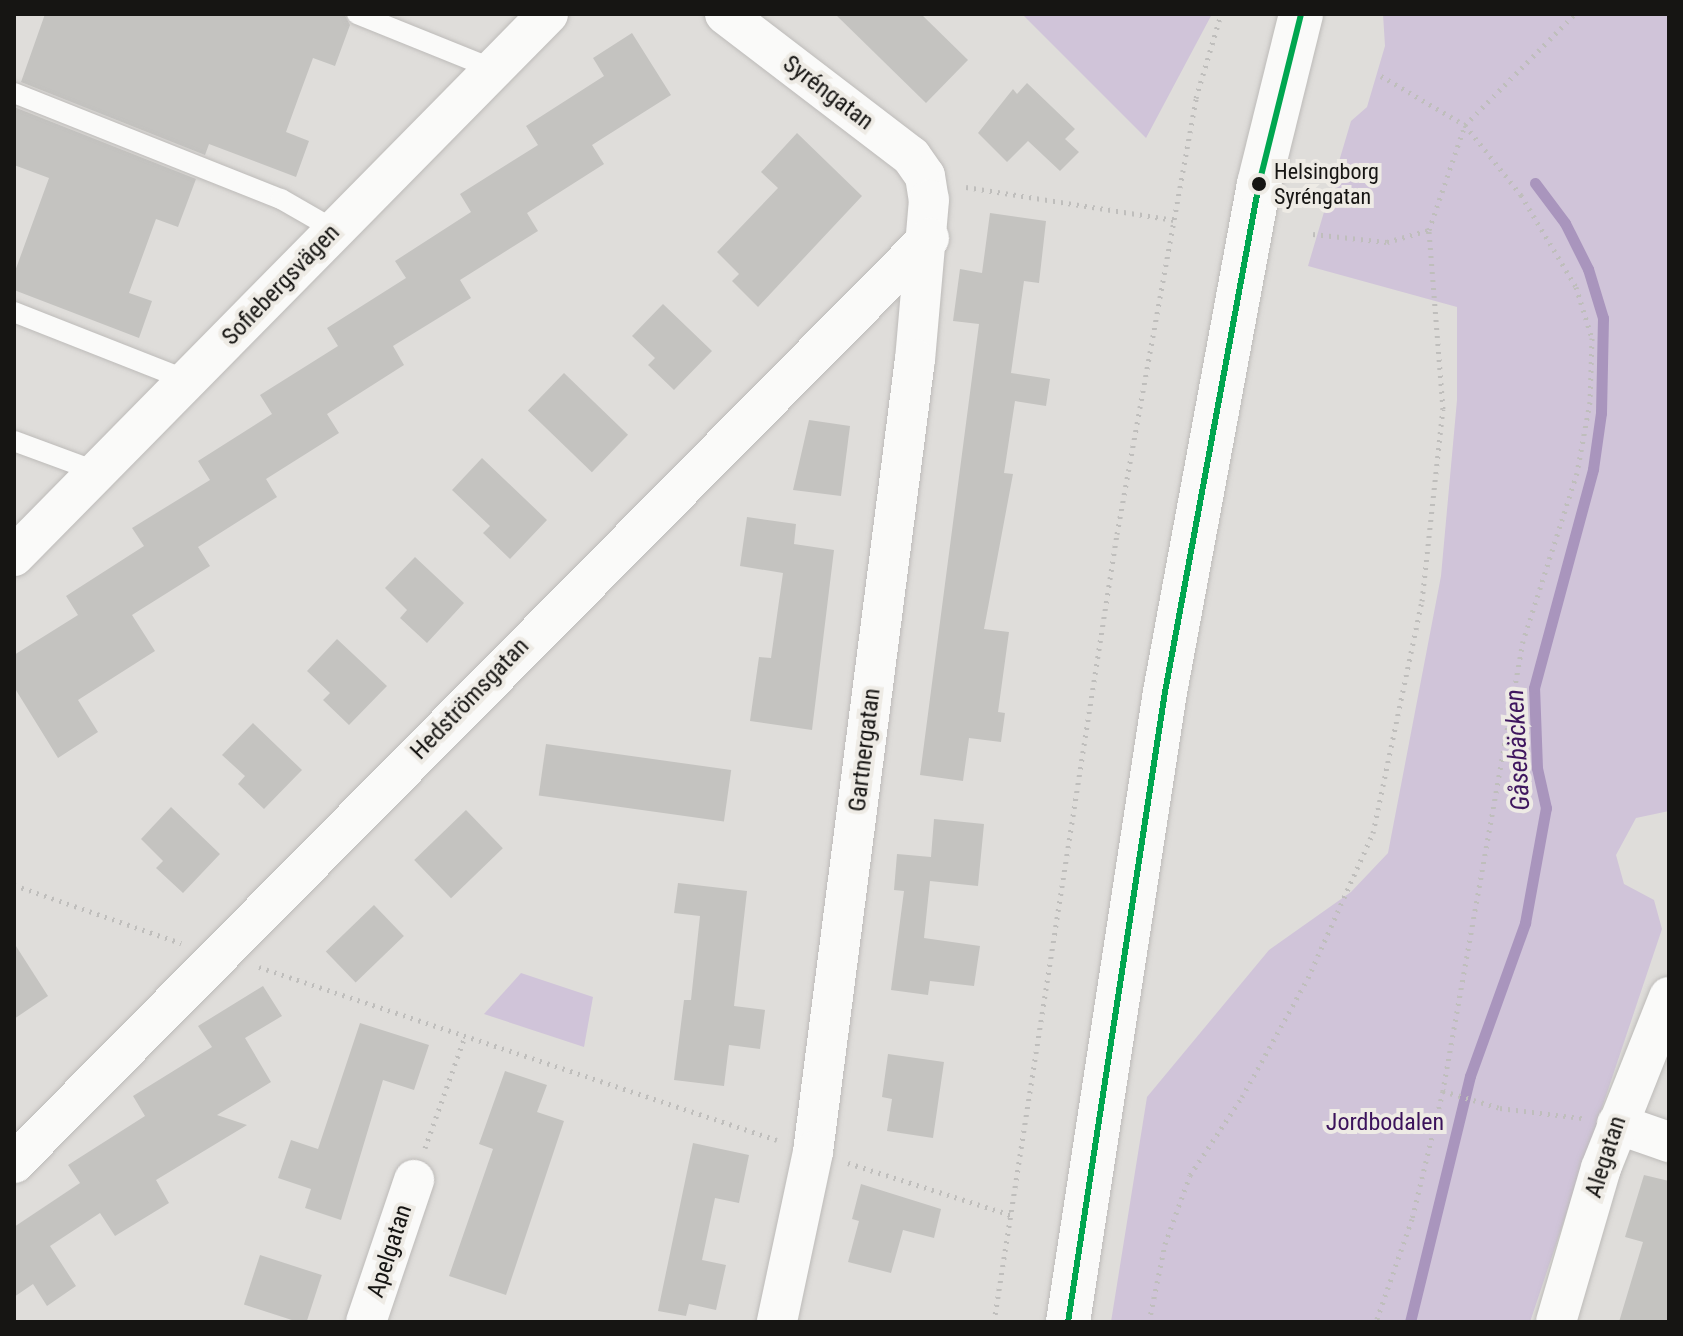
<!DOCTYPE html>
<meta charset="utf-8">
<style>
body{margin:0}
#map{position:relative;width:1683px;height:1336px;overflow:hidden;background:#dfddda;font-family:"Roboto Condensed",sans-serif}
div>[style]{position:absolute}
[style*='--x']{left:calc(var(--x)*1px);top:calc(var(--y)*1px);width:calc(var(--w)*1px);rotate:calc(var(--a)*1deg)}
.green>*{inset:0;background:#d0c4d9}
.stream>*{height:11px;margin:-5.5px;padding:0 5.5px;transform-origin:5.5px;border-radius:5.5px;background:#a995bd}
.building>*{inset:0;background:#c4c3c0;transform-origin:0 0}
.path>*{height:5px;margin-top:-2.5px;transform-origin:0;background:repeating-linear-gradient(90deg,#bfbebc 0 2px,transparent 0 8px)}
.roads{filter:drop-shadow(0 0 2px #bdbbb9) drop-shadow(0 0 2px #bdbbb9)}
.service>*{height:20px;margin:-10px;padding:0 10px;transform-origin:10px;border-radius:10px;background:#fafaf9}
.minor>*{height:40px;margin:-20px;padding:0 20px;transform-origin:20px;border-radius:20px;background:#fafaf9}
.secondary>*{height:44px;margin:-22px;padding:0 22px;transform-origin:22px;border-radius:22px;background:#fafaf9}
.bus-1>*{height:6px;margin:-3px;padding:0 3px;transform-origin:3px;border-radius:3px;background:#00a650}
.dots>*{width:22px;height:22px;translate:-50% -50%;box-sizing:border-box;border:4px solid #eeebe5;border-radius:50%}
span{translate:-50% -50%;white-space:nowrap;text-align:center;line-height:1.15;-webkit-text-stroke:8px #eeebe5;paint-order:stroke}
.bus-label{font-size:22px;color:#161513}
.left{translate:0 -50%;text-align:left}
.street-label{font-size:24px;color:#161513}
.park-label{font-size:24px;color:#3b125b}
.water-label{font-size:26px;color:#3f165f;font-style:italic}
.frame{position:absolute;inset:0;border:16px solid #161513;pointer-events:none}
</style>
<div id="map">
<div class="green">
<div style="clip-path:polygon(1022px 14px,1212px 14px,1146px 138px)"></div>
<div style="clip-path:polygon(1383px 14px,1669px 14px,1669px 811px,1636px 818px,1616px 855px,1624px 884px,1654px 900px,1662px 929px,1530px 1322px,1111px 1322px,1147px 1097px,1269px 950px,1351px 892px,1388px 853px,1441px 576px,1457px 400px,1457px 307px,1308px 266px,1351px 121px,1367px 107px,1385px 46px)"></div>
<div style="clip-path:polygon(521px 973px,593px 997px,584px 1047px,484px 1014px)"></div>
</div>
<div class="stream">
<div style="--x:1410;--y:1322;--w:253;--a:-76.3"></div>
<div style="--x:1470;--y:1076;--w:163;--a:-70.2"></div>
<div style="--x:1525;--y:923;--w:117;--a:-79.7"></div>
<div style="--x:1546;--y:808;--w:41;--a:-102.7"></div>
<div style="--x:1537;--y:768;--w:80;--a:-92.1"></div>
<div style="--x:1534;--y:688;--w:227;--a:-74.9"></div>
<div style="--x:1593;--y:469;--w:57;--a:-81.9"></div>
<div style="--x:1601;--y:413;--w:95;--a:-88.8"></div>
<div style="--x:1603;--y:318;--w:51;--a:-107"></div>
<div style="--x:1588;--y:269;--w:51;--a:-116.6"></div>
<div style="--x:1565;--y:223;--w:50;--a:-126.9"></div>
</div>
<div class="building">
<div style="clip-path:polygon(45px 14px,344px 14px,350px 25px,335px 66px,313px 58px,299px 96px,286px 132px,309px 141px,296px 177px,209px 144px,205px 155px,21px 82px)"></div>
<div style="clip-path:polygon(835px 14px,921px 14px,968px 60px,926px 103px)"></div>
<div style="clip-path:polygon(632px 33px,671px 95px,592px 145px,604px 164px,527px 213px,538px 231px,460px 280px,471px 298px,393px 346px,404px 365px,327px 414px,339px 433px,266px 479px,277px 497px,198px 547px,210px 566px,132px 615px,155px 651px,78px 700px,98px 732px,58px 758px,14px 687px,14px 655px,78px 615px,66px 596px,144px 546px,132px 528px,210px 480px,198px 461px,272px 414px,260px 395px,338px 346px,327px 328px,406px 278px,395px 261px,471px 212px,460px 194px,538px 145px,526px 126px,604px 76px,593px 58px)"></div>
<div style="clip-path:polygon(1027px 83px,1075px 129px,1065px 139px,1079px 152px,1060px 171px,1028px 141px,1007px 162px,978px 133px,1013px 89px,1017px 94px)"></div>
<div style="clip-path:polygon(14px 107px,196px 179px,178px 227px,156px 219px,129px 293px,152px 301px,139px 338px,14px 290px,14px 274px,49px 178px,14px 165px)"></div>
<div style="clip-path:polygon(797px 133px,862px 196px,758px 307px,732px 281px,739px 274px,717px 252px,778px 188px,761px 172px)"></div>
<div style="clip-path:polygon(990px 213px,1046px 221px,1039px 283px,1024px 281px,1011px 373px,1050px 379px,1046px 406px,1015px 401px,1004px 473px,1013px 474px,984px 629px,1009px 632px,998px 712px,1005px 713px,1001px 742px,969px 738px,963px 781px,920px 775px,979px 324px,953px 321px,960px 269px,982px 273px)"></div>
<div style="clip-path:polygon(663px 304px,712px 351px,674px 390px,648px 365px,655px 358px,632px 336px)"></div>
<div style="left:564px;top:373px;width:89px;height:52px;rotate:44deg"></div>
<div style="clip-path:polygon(809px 420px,850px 426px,841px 496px,793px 490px)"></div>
<div style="clip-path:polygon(482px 458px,547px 520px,510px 559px,483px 533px,490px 526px,452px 490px)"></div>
<div style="clip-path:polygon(747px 517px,796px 524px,794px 544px,834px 550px,812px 730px,750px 721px,759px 657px,771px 658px,783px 573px,740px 566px)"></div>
<div style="clip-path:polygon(415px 557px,464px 603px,427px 643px,400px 618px,407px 610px,385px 588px)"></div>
<div style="clip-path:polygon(337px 639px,387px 686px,349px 725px,323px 700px,330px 693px,307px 671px)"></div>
<div style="clip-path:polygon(253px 723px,302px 770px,264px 809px,238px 784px,245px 776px,222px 755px)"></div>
<div style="left:546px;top:744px;width:187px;height:52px;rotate:8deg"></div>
<div style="clip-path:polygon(171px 807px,220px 854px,183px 893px,156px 868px,163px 861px,141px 839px)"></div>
<div style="left:466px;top:810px;width:53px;height:72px;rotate:46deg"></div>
<div style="clip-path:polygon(934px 819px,984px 824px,978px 886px,930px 881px,924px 938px,980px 946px,974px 986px,930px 981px,928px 995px,891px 990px,904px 891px,894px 890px,897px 854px,931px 857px)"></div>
<div style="clip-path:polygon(678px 883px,747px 891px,734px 1006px,765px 1010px,760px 1049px,729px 1045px,724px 1086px,674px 1080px,684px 1000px,691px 1000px,700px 916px,674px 913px)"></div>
<div style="left:374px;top:905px;width:43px;height:67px;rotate:46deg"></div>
<div style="clip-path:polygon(14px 943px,48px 996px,14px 1019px)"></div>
<div style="clip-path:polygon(263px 986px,282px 1016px,245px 1038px,271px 1082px,217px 1115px,247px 1125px,156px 1180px,169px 1203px,115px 1236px,100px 1213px,50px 1246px,76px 1286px,47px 1306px,33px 1284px,14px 1297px,14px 1227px,80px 1183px,68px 1165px,145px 1116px,133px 1096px,212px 1047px,198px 1026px)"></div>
<div style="clip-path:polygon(360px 1023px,429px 1045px,414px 1090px,383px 1080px,341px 1220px,305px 1208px,311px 1189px,278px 1178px,291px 1140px,318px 1149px)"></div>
<div style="clip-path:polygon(888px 1054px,944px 1062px,933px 1138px,887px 1131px,892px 1099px,882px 1097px)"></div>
<div style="clip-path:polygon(505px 1071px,547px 1085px,537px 1112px,564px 1121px,506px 1295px,449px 1276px,493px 1149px,479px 1144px)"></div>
<div style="clip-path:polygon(693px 1143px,749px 1155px,739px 1203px,715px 1198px,702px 1260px,726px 1265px,716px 1310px,689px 1304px,686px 1316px,658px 1311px)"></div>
<div style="clip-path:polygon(1644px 1175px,1669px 1181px,1669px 1322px,1619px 1322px,1643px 1242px,1625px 1237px)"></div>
<div style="clip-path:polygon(861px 1184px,941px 1209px,934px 1238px,903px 1230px,891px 1273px,848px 1262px,859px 1221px,852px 1219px)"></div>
<div style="left:260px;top:1255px;width:65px;height:52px;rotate:18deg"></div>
</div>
<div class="path">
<div style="--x:1381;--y:76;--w:97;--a:30.3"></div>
<div style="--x:1465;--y:125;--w:156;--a:-45.3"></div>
<div style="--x:966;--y:187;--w:211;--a:9"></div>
<div style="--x:1313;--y:234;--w:74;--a:6.2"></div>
<div style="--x:1387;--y:242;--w:44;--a:-15.9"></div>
<div style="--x:14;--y:885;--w:177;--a:19.2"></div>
<div style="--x:259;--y:967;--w:546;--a:18.47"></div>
<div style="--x:1443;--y:1091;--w:59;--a:16.6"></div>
<div style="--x:1500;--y:1108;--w:83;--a:7"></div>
<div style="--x:425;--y:1148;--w:119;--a:-70.3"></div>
<div style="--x:848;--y:1163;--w:171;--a:17.7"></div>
<div style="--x:994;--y:1322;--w:798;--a:-81.13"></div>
<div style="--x:1117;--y:534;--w:443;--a:-79.7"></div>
<div style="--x:1196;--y:98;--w:88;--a:-73.4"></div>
<div style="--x:1149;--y:1322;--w:80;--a:-78.4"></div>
<div style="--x:1165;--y:1244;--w:73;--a:-70.1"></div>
<div style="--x:1190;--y:1175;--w:94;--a:-56.3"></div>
<div style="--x:1242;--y:1097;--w:136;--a:-61"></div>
<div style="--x:1308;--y:978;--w:159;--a:-65.9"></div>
<div style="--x:1373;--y:833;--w:237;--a:-78.1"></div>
<div style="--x:1422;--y:601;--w:193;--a:-83.8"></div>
<div style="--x:1443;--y:409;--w:180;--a:-94.5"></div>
<div style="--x:1429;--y:230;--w:111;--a:-71.1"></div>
<div style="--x:1465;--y:125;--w:90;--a:51.3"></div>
<div style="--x:1521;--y:195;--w:107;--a:59.1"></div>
<div style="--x:1576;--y:287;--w:53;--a:72.6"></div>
<div style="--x:1592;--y:338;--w:64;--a:91.8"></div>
<div style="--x:1590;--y:402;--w:72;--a:100.4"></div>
<div style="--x:1577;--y:473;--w:176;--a:107.8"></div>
<div style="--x:1523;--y:641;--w:457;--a:100.1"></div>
<div style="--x:1443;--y:1091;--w:132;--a:103.6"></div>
<div style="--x:1412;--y:1219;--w:109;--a:109.3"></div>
</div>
<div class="roads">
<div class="service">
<div style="--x:357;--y:14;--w:147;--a:22"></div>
<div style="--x:14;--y:93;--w:287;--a:21.7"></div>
<div style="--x:281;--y:199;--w:62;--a:29.9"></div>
<div style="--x:14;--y:312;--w:186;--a:21.5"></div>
<div style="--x:14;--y:441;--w:90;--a:20.3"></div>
</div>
<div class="minor">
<div style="--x:725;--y:14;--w:234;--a:37.4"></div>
<div style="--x:911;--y:156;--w:24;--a:55"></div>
<div style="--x:925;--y:176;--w:24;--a:81"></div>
<div style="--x:929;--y:200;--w:160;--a:95"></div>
<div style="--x:915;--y:359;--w:800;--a:97.33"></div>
<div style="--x:813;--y:1152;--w:174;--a:102"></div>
<div style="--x:14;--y:556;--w:761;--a:-45.43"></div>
<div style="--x:1617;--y:1124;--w:55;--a:19.1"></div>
<div style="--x:14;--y:1163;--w:1301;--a:-45.31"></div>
<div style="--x:366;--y:1322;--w:150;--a:-71.3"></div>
<div style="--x:1556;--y:1322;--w:160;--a:-73.7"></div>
<div style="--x:1601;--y:1168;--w:184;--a:-68.3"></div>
</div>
<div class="secondary">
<div style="--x:1068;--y:1322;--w:637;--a:-81.25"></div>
<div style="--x:1165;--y:692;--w:517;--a:-79.52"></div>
<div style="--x:1259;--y:184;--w:175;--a:-76.1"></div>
</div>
</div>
<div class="bus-1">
<div style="--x:1068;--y:1322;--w:637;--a:-81.25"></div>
<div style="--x:1165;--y:692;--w:517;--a:-79.52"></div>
<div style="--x:1259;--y:184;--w:175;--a:-76.1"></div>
</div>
<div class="dots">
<div style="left:1259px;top:184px;background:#161513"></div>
</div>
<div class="bus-label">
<span class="left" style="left:1274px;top:184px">Helsingborg<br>Syréngatan</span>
</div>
<div class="street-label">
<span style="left:828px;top:93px;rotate:37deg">Syréngatan</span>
<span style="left:281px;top:285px;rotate:-46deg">Sofiebergsvägen</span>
<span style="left:470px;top:699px;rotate:-46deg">Hedströmsgatan</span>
<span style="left:865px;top:750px;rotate:-83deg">Gartnergatan</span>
<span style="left:1606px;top:1157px;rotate:-72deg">Alegatan</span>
<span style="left:390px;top:1251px;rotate:-72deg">Apelgatan</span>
</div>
<div class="park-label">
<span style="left:1385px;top:1123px">Jordbodalen</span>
</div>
<div class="water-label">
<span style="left:1518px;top:750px;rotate:-93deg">Gåsebäcken</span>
</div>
<div class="frame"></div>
</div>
